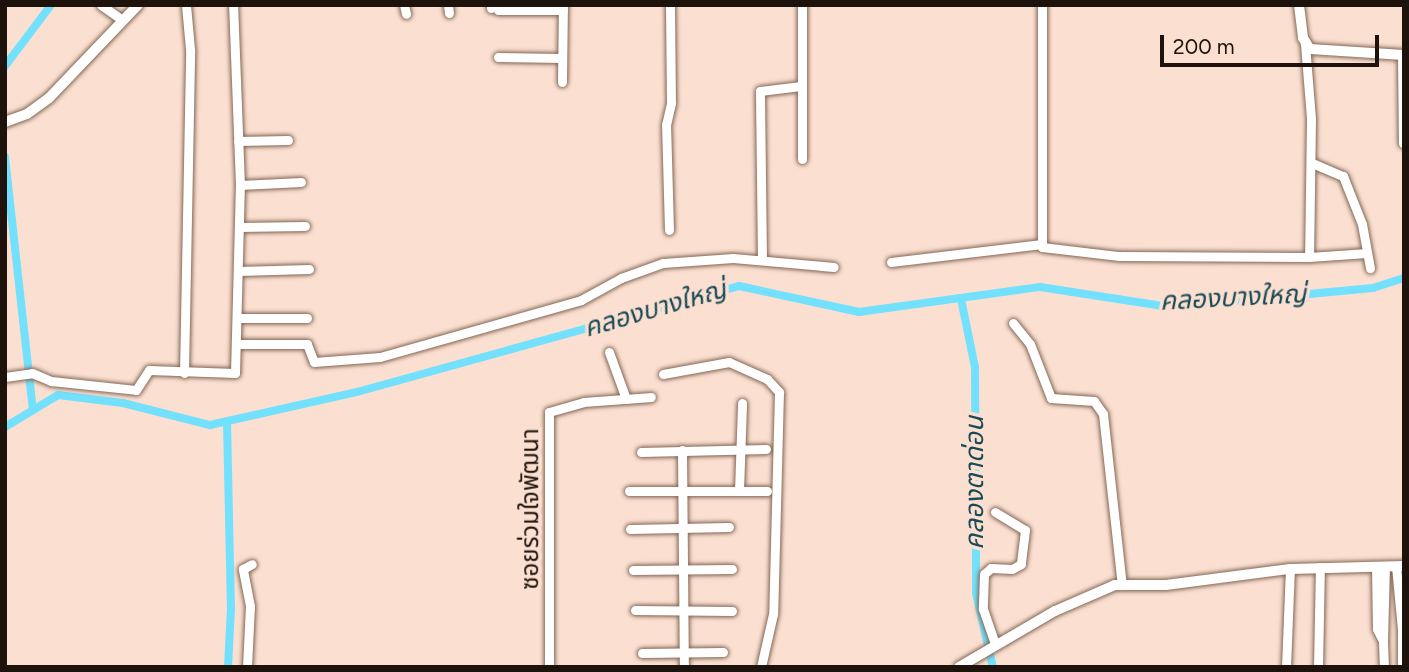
<!DOCTYPE html>
<meta charset="utf-8">
<style>
body{margin:0}
#map{position:relative;width:1409px;height:672px;overflow:hidden;background:#fbe0d1;font-family:Figtree,"Noto Sans Thai",sans-serif}
div>[style]{position:absolute}
[style*='--x']{left:calc(var(--x)*1px);top:calc(var(--y)*1px);width:calc(var(--w)*1px);rotate:calc(var(--a)*1deg)}
.canal>*{height:8px;margin:-4px;padding:0 4px;transform-origin:4px;border-radius:4px;background:#73e1fd}
.roads{filter:drop-shadow(0 0 2px #836655) drop-shadow(0 0 2px #836655)}
.minor>*{height:9px;margin:-4.5px;padding:0 4.5px;transform-origin:4.5px;border-radius:4.5px;background:#fff}
.tertiary>*{height:10px;margin:-5px;padding:0 5px;transform-origin:5px;border-radius:5px;background:#fff}
span{translate:-50% -50%;white-space:nowrap;text-align:center;line-height:1.15;-webkit-text-stroke:7px #fbe0d1;paint-order:stroke}
.street-label{font-size:24px;color:#1e130c}
.water-label{font-size:26px;color:#194a56;font-style:italic}
.frame{position:absolute;inset:0;border:7px solid #1e130c;pointer-events:none}
.scale{position:absolute;left:1160px;top:35px;width:219px;height:32px;box-sizing:border-box;border:4px solid #1e130c;border-top:0;padding-left:9px;font-size:21px;line-height:24px;white-space:nowrap;color:#1e130c;-webkit-text-stroke:5px #fbe0d1;paint-order:stroke}
</style>
<div id="map">
<div class="canal">
<div style="--x:5;--y:66;--w:76;--a:-53"></div>
<div style="--x:5;--y:157;--w:254;--a:83.7"></div>
<div style="--x:961;--y:299;--w:69;--a:78.4"></div>
<div style="--x:975;--y:367;--w:226;--a:89.7"></div>
<div style="--x:976;--y:593;--w:76;--a:77.1"></div>
<div style="--x:227;--y:421;--w:187;--a:88.8"></div>
<div style="--x:231;--y:608;--w:59;--a:92.9"></div>
<div style="--x:5;--y:427;--w:62;--a:-31.1"></div>
<div style="--x:58;--y:395;--w:65;--a:7"></div>
<div style="--x:123;--y:403;--w:90;--a:14.2"></div>
<div style="--x:210;--y:425;--w:151;--a:-12.7"></div>
<div style="--x:357;--y:392;--w:396;--a:-15.5"></div>
<div style="--x:739;--y:286;--w:123;--a:12.2"></div>
<div style="--x:859;--y:312;--w:183;--a:-7.9"></div>
<div style="--x:1040;--y:287;--w:131;--a:8.8"></div>
<div style="--x:1169;--y:307;--w:205;--a:-5.3"></div>
<div style="--x:1373;--y:288;--w:33;--a:-18"></div>
</div>
<div class="roads">
<div class="minor">
<div style="--x:101;--y:5;--w:24;--a:35"></div>
<div style="--x:404;--y:5;--w:9;--a:77"></div>
<div style="--x:448;--y:5;--w:8;--a:83"></div>
<div style="--x:491;--y:5;--w:3;--a:90"></div>
<div style="--x:802;--y:5;--w:154;--a:90"></div>
<div style="--x:1042;--y:5;--w:242;--a:90"></div>
<div style="--x:1042;--y:247;--w:78;--a:6.7"></div>
<div style="--x:1119;--y:256;--w:190;--a:0.3"></div>
<div style="--x:498;--y:10;--w:65;--a:0"></div>
<div style="--x:1305;--y:44;--w:75;--a:85.4"></div>
<div style="--x:1311;--y:119;--w:138;--a:90.8"></div>
<div style="--x:1309;--y:257;--w:58;--a:-3.9"></div>
<div style="--x:1402;--y:54;--w:89;--a:89.4"></div>
<div style="--x:498;--y:57;--w:64;--a:0.9"></div>
<div style="--x:562;--y:82;--w:77;--a:-89.3"></div>
<div style="--x:238;--y:141;--w:50;--a:-1.1"></div>
<div style="--x:1312;--y:163;--w:34;--a:23"></div>
<div style="--x:1343;--y:176;--w:52;--a:68.4"></div>
<div style="--x:1362;--y:224;--w:45;--a:79.7"></div>
<div style="--x:240;--y:185;--w:61;--a:-2.8"></div>
<div style="--x:239;--y:227;--w:66;--a:-0.9"></div>
<div style="--x:669;--y:230;--w:105;--a:-91.6"></div>
<div style="--x:666;--y:125;--w:23;--a:-77"></div>
<div style="--x:671;--y:103;--w:98;--a:-90.6"></div>
<div style="--x:762;--y:260;--w:169;--a:-90.7"></div>
<div style="--x:760;--y:91;--w:41;--a:-7"></div>
<div style="--x:891;--y:262;--w:152;--a:-6.8"></div>
<div style="--x:238;--y:271;--w:71;--a:-1.6"></div>
<div style="--x:237;--y:318;--w:70;--a:0"></div>
<div style="--x:1013;--y:323;--w:27;--a:51"></div>
<div style="--x:1030;--y:344;--w:58;--a:68.7"></div>
<div style="--x:1051;--y:398;--w:43;--a:4"></div>
<div style="--x:1094;--y:401;--w:16;--a:55"></div>
<div style="--x:1103;--y:414;--w:172;--a:83.7"></div>
<div style="--x:236;--y:344;--w:71;--a:0"></div>
<div style="--x:307;--y:344;--w:19;--a:69"></div>
<div style="--x:314;--y:362;--w:66;--a:-4.3"></div>
<div style="--x:380;--y:357;--w:209;--a:-15.8"></div>
<div style="--x:581;--y:300;--w:46;--a:-28.8"></div>
<div style="--x:621;--y:278;--w:45;--a:-19.7"></div>
<div style="--x:663;--y:263;--w:70;--a:-4.1"></div>
<div style="--x:733;--y:258;--w:101;--a:5.1"></div>
<div style="--x:609;--y:352;--w:50;--a:70.1"></div>
<div style="--x:184;--y:373;--w:324;--a:-88.9"></div>
<div style="--x:190;--y:49;--w:44;--a:-95.2"></div>
<div style="--x:663;--y:374;--w:67;--a:-10.3"></div>
<div style="--x:729;--y:362;--w:42;--a:24.1"></div>
<div style="--x:767;--y:379;--w:18;--a:47"></div>
<div style="--x:779;--y:392;--w:222;--a:91.5"></div>
<div style="--x:773;--y:614;--w:54;--a:102.8"></div>
<div style="--x:5;--y:377;--w:27;--a:-8"></div>
<div style="--x:32;--y:373;--w:21;--a:23"></div>
<div style="--x:51;--y:381;--w:85;--a:6"></div>
<div style="--x:136;--y:390;--w:24;--a:-57"></div>
<div style="--x:149;--y:370;--w:86;--a:2"></div>
<div style="--x:235;--y:373;--w:188;--a:-88.5"></div>
<div style="--x:240;--y:185;--w:180;--a:-92.2"></div>
<div style="--x:682;--y:450;--w:217;--a:89.5"></div>
<div style="--x:641;--y:452;--w:125;--a:-1.4"></div>
<div style="--x:629;--y:491;--w:138;--a:0"></div>
<div style="--x:739;--y:491;--w:88;--a:-88"></div>
<div style="--x:995;--y:512;--w:35;--a:31"></div>
<div style="--x:1025;--y:530;--w:34;--a:97"></div>
<div style="--x:1021;--y:564;--w:10;--a:151"></div>
<div style="--x:1012;--y:569;--w:21;--a:-177"></div>
<div style="--x:991;--y:568;--w:9;--a:139"></div>
<div style="--x:984;--y:574;--w:35;--a:92"></div>
<div style="--x:983;--y:609;--w:36;--a:71"></div>
<div style="--x:630;--y:529;--w:99;--a:-1.2"></div>
<div style="--x:1396;--y:566;--w:64;--a:84.6"></div>
<div style="--x:1402;--y:630;--w:5;--a:-68"></div>
<div style="--x:1376;--y:567;--w:62;--a:89.1"></div>
<div style="--x:1377;--y:629;--w:13;--a:63"></div>
<div style="--x:1383;--y:641;--w:75;--a:-88.5"></div>
<div style="--x:633;--y:570;--w:99;--a:-0.6"></div>
<div style="--x:635;--y:610;--w:97;--a:0.6"></div>
<div style="--x:1383;--y:641;--w:26;--a:88"></div>
<div style="--x:642;--y:653;--w:81;--a:-0.7"></div>
<div style="--x:247;--y:667;--w:61;--a:-87.2"></div>
<div style="--x:250;--y:606;--w:38;--a:-101"></div>
<div style="--x:243;--y:569;--w:10;--a:-29"></div>
<div style="--x:549;--y:667;--w:255;--a:-90"></div>
<div style="--x:549;--y:412;--w:36;--a:-16"></div>
<div style="--x:584;--y:402;--w:67;--a:-4.3"></div>
<div style="--x:1286;--y:667;--w:98;--a:-87.7"></div>
<div style="--x:1318;--y:667;--w:100;--a:-88.9"></div>
<div style="--x:1402;--y:667;--w:37;--a:-90"></div>
</div>
<div class="tertiary">
<div style="--x:1299;--y:5;--w:33;--a:83"></div>
<div style="--x:1303;--y:38;--w:13;--a:58"></div>
<div style="--x:1310;--y:49;--w:94;--a:3.7"></div>
<div style="--x:5;--y:122;--w:23;--a:-20"></div>
<div style="--x:27;--y:114;--w:27;--a:-36"></div>
<div style="--x:49;--y:98;--w:129;--a:-46.3"></div>
<div style="--x:959;--y:667;--w:111;--a:-30.3"></div>
<div style="--x:1055;--y:611;--w:65;--a:-23.4"></div>
<div style="--x:1115;--y:585;--w:51;--a:0"></div>
<div style="--x:1166;--y:585;--w:125;--a:-7.4"></div>
<div style="--x:1290;--y:569;--w:114;--a:-1.5"></div>
</div>
</div>
<div class="street-label">
<span style="left:530px;top:509px;rotate:-90deg">ซอยร่วมใจพัฒนา</span>
</div>
<div class="water-label">
<span style="left:1233px;top:298px;rotate:-3deg">คลองบางใหญ่</span>
<span style="left:655px;top:309px;rotate:-16deg">คลองบางใหญ่</span>
<span style="left:975px;top:483px;rotate:-90deg">คลองตาด่อน</span>
</div>
<div class="frame"></div>
<div class="scale">200 m</div>
</div>
